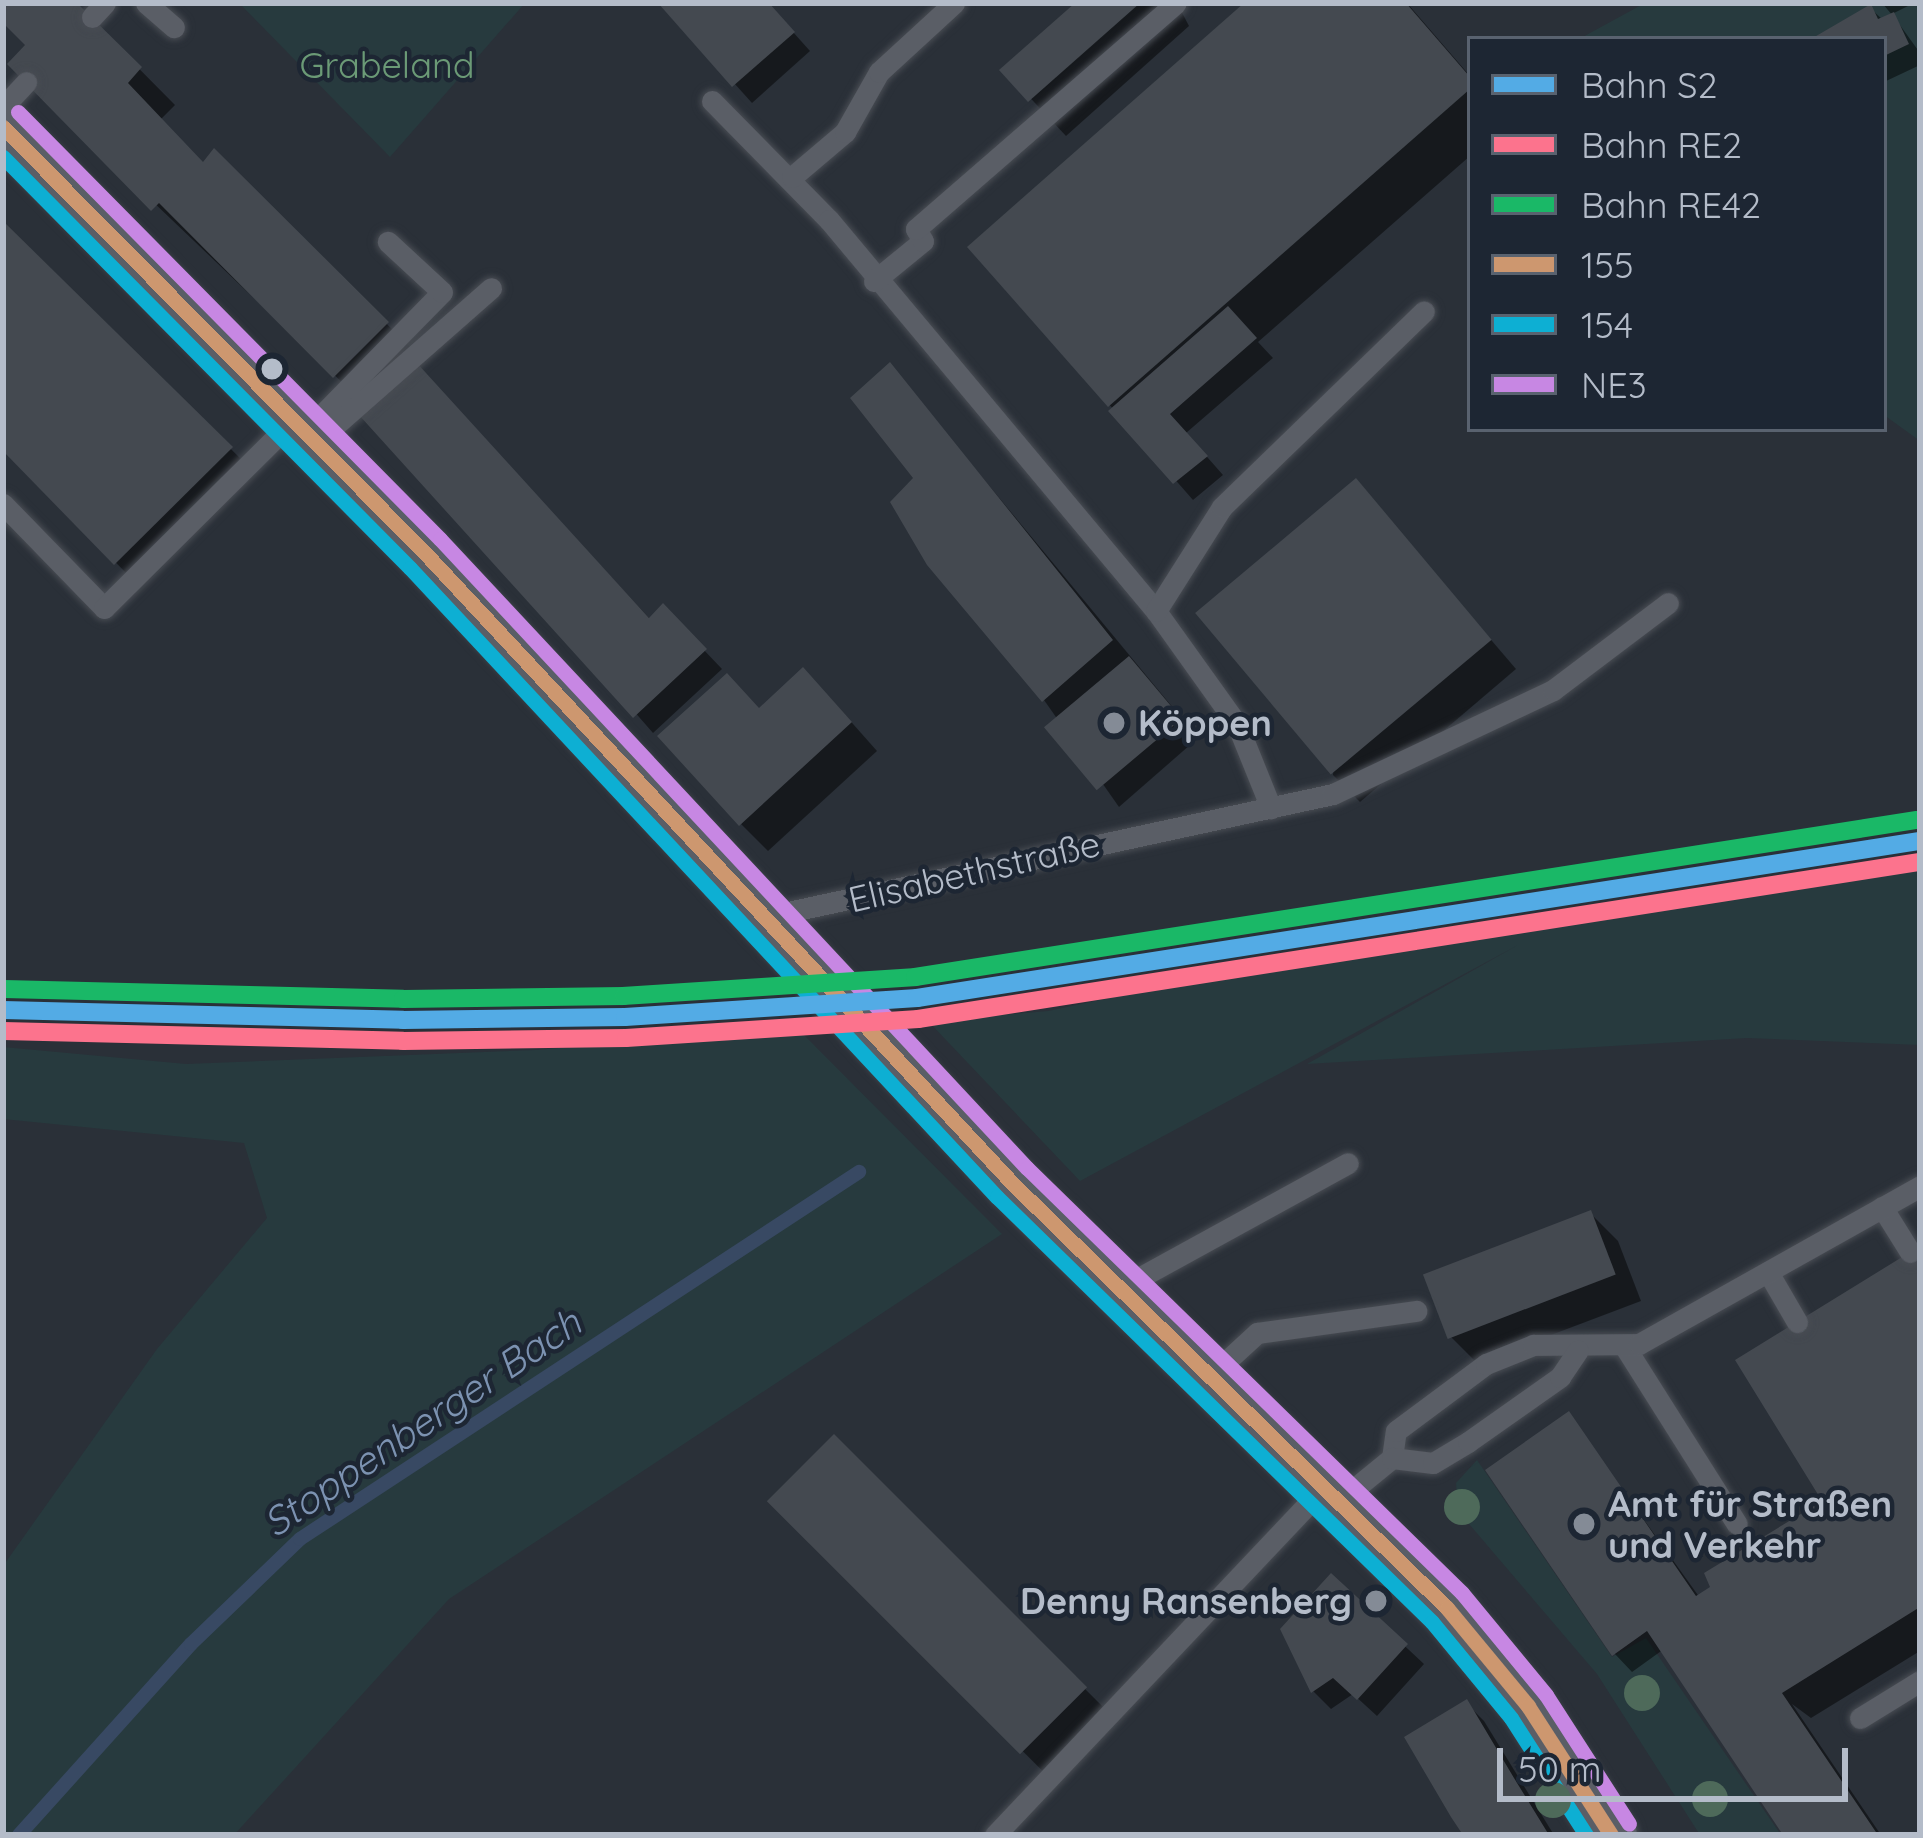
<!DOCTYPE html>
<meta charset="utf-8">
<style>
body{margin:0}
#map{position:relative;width:1923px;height:1838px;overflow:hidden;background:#2a3038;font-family:Quicksand,sans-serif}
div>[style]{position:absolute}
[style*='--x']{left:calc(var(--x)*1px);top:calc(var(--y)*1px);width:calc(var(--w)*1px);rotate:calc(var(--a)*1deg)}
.green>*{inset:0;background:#273a3e}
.shadow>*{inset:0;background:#0007;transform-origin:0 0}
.stream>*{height:14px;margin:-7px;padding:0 7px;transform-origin:7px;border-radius:7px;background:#384963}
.building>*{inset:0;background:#444950;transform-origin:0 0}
.roads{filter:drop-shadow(0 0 3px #484c53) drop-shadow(0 0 3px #484c53)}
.service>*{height:21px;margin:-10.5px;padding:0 10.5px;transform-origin:10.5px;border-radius:10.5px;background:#5a5e66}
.tertiary>*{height:51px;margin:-25.5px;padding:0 25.5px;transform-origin:25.5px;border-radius:25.5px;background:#5a5e66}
.bus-1>*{height:15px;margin:-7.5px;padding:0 7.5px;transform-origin:7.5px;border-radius:7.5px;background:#cd976f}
.bus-2>*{height:15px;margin:-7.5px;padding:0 7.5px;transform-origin:7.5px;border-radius:7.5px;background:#0dafd3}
.bus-3>*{height:15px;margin:-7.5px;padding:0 7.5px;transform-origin:7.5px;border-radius:7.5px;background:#c787e3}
.rail-1>*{height:18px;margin:-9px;padding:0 9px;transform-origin:9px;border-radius:9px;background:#53abe5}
.rail-2>*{height:18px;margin:-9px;padding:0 9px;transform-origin:9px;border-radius:9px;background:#fc738d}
.rail-3>*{height:18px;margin:-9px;padding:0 9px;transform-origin:9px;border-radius:9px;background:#1ab867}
.trees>*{width:36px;height:36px;margin:-18px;border-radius:50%;background:#4e6a5a}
.dots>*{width:33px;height:33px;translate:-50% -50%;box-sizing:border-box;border:6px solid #1d2633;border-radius:50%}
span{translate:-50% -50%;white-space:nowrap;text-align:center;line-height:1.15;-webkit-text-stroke:9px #1d2633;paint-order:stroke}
.park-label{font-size:36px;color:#6b9a76}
.poi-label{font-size:36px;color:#b4bcc9;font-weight:700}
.left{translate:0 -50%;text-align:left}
.right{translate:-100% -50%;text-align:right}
.street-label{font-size:36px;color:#b4bcc9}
.water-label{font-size:39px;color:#7c92b1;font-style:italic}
.frame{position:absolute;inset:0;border:6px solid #b4bcc9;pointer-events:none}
.legend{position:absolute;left:1467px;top:36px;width:420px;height:396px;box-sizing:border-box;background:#1d2633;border:3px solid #59626f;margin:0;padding:15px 21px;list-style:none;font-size:36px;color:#b4bcc9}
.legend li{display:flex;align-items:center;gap:24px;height:60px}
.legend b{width:60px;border:3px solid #59626f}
.scale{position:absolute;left:1497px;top:1748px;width:351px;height:54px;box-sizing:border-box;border:6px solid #b4bcc9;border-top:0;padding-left:15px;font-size:36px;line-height:42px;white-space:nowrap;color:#b4bcc9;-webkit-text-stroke:9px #1d2633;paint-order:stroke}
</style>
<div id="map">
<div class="green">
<div style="clip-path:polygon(239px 3px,525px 3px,390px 157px)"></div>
<div style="clip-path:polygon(1645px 3px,1920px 3px,1920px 441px,1884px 415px,1884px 39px,1579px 39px)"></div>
<div style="clip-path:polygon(1920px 861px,1920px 1045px,1747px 1038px,1307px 1064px,1518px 945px,1080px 1181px,928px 1021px,1048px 1011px,1214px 976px)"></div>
<div style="clip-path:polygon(796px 1027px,1002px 1234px,449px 1599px,234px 1835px,3px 1835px,3px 1566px,157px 1349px,267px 1218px,244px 1143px,3px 1119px,3px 1047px,186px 1064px,536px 1050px)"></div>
<div style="clip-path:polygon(1477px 1460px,1612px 1657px,1646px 1638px,1781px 1835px,1700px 1835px,1597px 1674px,1458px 1511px,1456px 1483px)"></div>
</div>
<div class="shadow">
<div style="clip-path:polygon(3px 3px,74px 3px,175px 105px,160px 120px,202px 164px,214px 152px,422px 359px,416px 366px,650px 619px,663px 607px,722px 669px,653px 733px,370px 409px,83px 135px,29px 45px,3px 18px)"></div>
<div style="clip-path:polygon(662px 3px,767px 3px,810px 51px,752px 103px)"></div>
<div style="clip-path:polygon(1079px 3px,1177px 3px,1189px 26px,1066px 136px,1004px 70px)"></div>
<div style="clip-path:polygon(1248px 3px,1407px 3px,1470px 76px,1470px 156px,1258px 342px,1273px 358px,1186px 433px,1223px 475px,1193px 500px,971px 247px)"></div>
<div style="clip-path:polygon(1882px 3px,1914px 3px,1892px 14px,1920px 53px,1920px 65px,1884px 82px,1884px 39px,1818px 39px,1849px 38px,1841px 22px,1870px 8px,1883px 20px,1893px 16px)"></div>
<div style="clip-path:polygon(3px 223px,249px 467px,134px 581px,3px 448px)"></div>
<div style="clip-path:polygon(890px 366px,1198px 738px,1119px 807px,1044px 700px,916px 478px)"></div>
<div style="clip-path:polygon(1356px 482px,1516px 669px,1360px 802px,1333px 775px)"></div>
<div style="clip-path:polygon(830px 698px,877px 751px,768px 851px,741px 824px)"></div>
<div style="clip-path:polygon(1590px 1213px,1618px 1241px,1641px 1301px,1477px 1363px,1450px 1336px)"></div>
<div style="clip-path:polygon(1920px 1249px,1920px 1651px,1811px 1718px,1792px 1704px,1881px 1835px,1787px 1835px,1664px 1649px,1632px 1672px,1615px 1654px,1569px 1415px,1700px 1598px,1826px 1502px)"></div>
<div style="left:834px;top:1438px;width:394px;height:88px;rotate:45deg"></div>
<div style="clip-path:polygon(1331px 1577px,1424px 1664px,1377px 1716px,1353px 1694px,1331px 1709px,1313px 1691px)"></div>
<div style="clip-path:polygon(1466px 1703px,1484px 1721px,1554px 1835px,1467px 1835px)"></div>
</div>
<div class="stream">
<div style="--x:19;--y:1835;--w:257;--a:-48"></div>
<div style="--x:191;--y:1644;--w:151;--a:-43.9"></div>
<div style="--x:300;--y:1539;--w:669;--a:-33.29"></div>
</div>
<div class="building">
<div style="clip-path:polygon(3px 3px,77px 3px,142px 67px,128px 83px,203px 162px,214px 148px,389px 322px,333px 378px,159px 203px,151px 211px,7px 64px,25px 45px,3px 23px)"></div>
<div style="clip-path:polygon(658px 3px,769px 3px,795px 32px,732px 87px)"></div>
<div style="clip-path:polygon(1075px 3px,1140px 3px,1028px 102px,999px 70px)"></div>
<div style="clip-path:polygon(1244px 3px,1406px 3px,1470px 77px,1470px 89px,1108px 407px,967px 247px)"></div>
<div style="clip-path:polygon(1871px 4px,1878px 19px,1894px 12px,1909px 44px,1884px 56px,1884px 39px,1811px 39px)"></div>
<div style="clip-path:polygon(3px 221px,233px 447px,114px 565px,3px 451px)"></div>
<div style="clip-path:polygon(1228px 306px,1257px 338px,1170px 414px,1208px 456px,1173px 484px,1108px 411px)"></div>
<div style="clip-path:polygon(416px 362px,649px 618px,663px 603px,707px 649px,633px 718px,359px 415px)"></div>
<div style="clip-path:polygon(890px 362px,1113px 640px,1042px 702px,927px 565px,890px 502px,913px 478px,850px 398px)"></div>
<div style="left:1356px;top:478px;width:211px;height:210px;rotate:50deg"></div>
<div style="left:1129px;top:656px;width:82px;height:111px;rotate:50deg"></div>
<div style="clip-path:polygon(803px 667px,852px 722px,739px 826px,657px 736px,727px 673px,759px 708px)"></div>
<div style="left:1591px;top:1210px;width:69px;height:180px;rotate:69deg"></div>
<div style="clip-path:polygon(1920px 1246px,1920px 1607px,1782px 1693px,1878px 1835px,1783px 1835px,1647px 1631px,1612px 1656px,1485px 1470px,1569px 1411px,1696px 1596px,1710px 1587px,1704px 1573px,1822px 1501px,1735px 1360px)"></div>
<div style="left:834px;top:1434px;width:358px;height:95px;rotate:45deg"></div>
<div style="clip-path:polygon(1331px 1573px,1408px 1644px,1357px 1700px,1333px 1678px,1311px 1693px,1280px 1629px)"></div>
<div style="clip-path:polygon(1467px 1699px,1514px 1778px,1549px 1835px,1463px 1835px,1451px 1817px,1404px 1737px)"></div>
</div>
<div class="roads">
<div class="service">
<div style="--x:146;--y:3;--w:37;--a:41"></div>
<div style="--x:92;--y:17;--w:19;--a:-47"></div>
<div style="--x:712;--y:101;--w:167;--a:45.5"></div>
<div style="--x:829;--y:220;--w:510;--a:50.09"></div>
<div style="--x:1156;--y:611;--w:139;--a:54.4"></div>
<div style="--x:1237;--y:724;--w:91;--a:68"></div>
<div style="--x:3;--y:107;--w:34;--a:-47"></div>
<div style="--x:792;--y:177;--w:70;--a:-40.3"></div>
<div style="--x:845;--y:132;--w:69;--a:-60.5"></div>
<div style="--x:879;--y:72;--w:102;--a:-42.6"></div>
<div style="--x:874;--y:281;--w:63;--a:-39.2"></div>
<div style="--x:923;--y:241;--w:14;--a:-120"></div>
<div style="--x:916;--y:229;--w:344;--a:-41"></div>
<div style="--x:306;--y:431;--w:194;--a:-45.6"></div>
<div style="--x:442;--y:292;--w:74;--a:-137.2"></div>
<div style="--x:316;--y:442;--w:233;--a:-41.3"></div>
<div style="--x:3;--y:504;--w:145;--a:45.8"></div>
<div style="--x:104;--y:608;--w:267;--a:-44.8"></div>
<div style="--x:1156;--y:611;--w:123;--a:-57.6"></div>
<div style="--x:1222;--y:507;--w:281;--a:-44.1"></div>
<div style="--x:765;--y:917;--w:581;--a:-12.22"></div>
<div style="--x:1333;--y:794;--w:243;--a:-25.3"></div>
<div style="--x:1553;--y:690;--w:144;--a:-37.1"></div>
<div style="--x:1882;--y:1207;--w:53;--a:58.1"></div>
<div style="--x:1768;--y:1272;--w:58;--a:59.9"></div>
<div style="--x:1119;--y:1289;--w:261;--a:-28.8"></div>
<div style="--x:1625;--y:1347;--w:209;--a:57.7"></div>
<div style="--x:1208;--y:1378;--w:67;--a:-42.6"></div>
<div style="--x:1257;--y:1333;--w:161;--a:-7.9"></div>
<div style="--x:1392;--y:1458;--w:27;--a:-82"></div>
<div style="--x:1396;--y:1431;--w:112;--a:-36.7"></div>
<div style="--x:1486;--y:1364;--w:51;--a:-22"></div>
<div style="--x:1533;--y:1345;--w:106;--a:-0.5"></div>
<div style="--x:1639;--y:1344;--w:322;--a:-29.3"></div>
<div style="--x:1338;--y:1502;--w:70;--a:-39.2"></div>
<div style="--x:1392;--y:1458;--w:41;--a:7"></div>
<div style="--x:1433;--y:1463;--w:41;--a:-31"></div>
<div style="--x:1468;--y:1442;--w:113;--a:-35.2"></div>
<div style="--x:1560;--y:1377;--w:32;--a:-56"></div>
<div style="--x:1860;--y:1718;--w:70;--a:-31.7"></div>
<div style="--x:995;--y:1835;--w:477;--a:-46.6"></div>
</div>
<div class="tertiary">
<div style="--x:3;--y:127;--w:600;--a:45.27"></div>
<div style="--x:425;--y:553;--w:861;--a:47.02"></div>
<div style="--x:1012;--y:1183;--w:608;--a:44.33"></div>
<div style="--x:1447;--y:1608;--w:127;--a:50.4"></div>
<div style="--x:1528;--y:1706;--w:153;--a:57.2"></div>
</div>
</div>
<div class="bus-1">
<div style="--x:3;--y:127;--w:600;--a:45.27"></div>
<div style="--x:425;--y:553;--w:861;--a:47.02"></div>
<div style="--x:1012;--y:1183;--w:608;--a:44.33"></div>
<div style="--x:1447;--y:1608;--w:127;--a:50.4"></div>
<div style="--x:1528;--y:1706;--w:153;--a:57.2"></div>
</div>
<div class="bus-2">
<div style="--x:3;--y:157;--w:578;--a:45.28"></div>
<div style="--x:410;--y:568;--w:860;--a:46.98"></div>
<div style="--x:997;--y:1197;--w:608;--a:44.33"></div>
<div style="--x:1432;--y:1622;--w:124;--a:50.5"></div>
<div style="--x:1511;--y:1718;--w:139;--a:57.3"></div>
</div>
<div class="bus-3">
<div style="--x:18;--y:112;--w:600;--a:45.34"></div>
<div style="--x:440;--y:539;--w:860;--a:46.98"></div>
<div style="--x:1027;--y:1168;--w:608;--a:44.33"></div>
<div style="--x:1462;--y:1593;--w:132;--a:50.5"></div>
<div style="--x:1546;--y:1695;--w:153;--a:57.2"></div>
</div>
<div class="rail-1">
<div style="--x:3;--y:1010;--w:400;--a:1.4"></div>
<div style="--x:403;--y:1020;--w:222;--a:-0.8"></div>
<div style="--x:625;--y:1017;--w:293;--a:-3.7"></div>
<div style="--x:917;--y:998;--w:1015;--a:-8.9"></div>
</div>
<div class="rail-2">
<div style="--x:3;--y:1031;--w:400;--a:1.4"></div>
<div style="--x:403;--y:1041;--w:223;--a:-0.8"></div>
<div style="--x:626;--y:1038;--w:293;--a:-3.7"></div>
<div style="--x:918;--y:1019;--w:1014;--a:-8.91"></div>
</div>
<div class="rail-3">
<div style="--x:4;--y:989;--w:399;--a:1.4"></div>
<div style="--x:403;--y:999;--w:221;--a:-0.8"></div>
<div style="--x:624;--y:996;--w:292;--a:-3.7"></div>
<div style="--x:915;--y:977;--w:1014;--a:-8.91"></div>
</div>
<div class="trees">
<div style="left:1462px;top:1507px"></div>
<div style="left:1642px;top:1693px"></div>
<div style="left:1710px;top:1799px"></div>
<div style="left:1553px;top:1800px"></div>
</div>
<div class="dots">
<div style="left:272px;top:369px;background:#b4bcc9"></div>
<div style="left:1114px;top:723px;background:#848b96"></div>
<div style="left:1584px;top:1524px;background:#848b96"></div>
<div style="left:1376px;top:1601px;background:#848b96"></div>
</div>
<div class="park-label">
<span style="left:387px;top:65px">Grabeland</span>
</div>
<div class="poi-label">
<span class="left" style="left:1138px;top:723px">Köppen</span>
<span class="left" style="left:1608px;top:1524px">Amt für Straßen<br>und Verkehr</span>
<span class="right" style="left:1352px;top:1601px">Denny Ransenberg</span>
</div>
<div class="street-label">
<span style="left:974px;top:871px;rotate:-13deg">Elisabethstraße</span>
</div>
<div class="water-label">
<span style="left:422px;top:1423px;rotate:-34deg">Stoppenberger Bach</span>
</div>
<div class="frame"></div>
<ul class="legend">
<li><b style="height:15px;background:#53abe5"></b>Bahn S2</li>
<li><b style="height:15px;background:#fc738d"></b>Bahn RE2</li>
<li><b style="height:15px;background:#1ab867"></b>Bahn RE42</li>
<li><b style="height:15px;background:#cd976f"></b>155</li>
<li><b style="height:15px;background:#0dafd3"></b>154</li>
<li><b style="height:15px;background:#c787e3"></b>NE3</li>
</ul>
<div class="scale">50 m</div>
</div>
